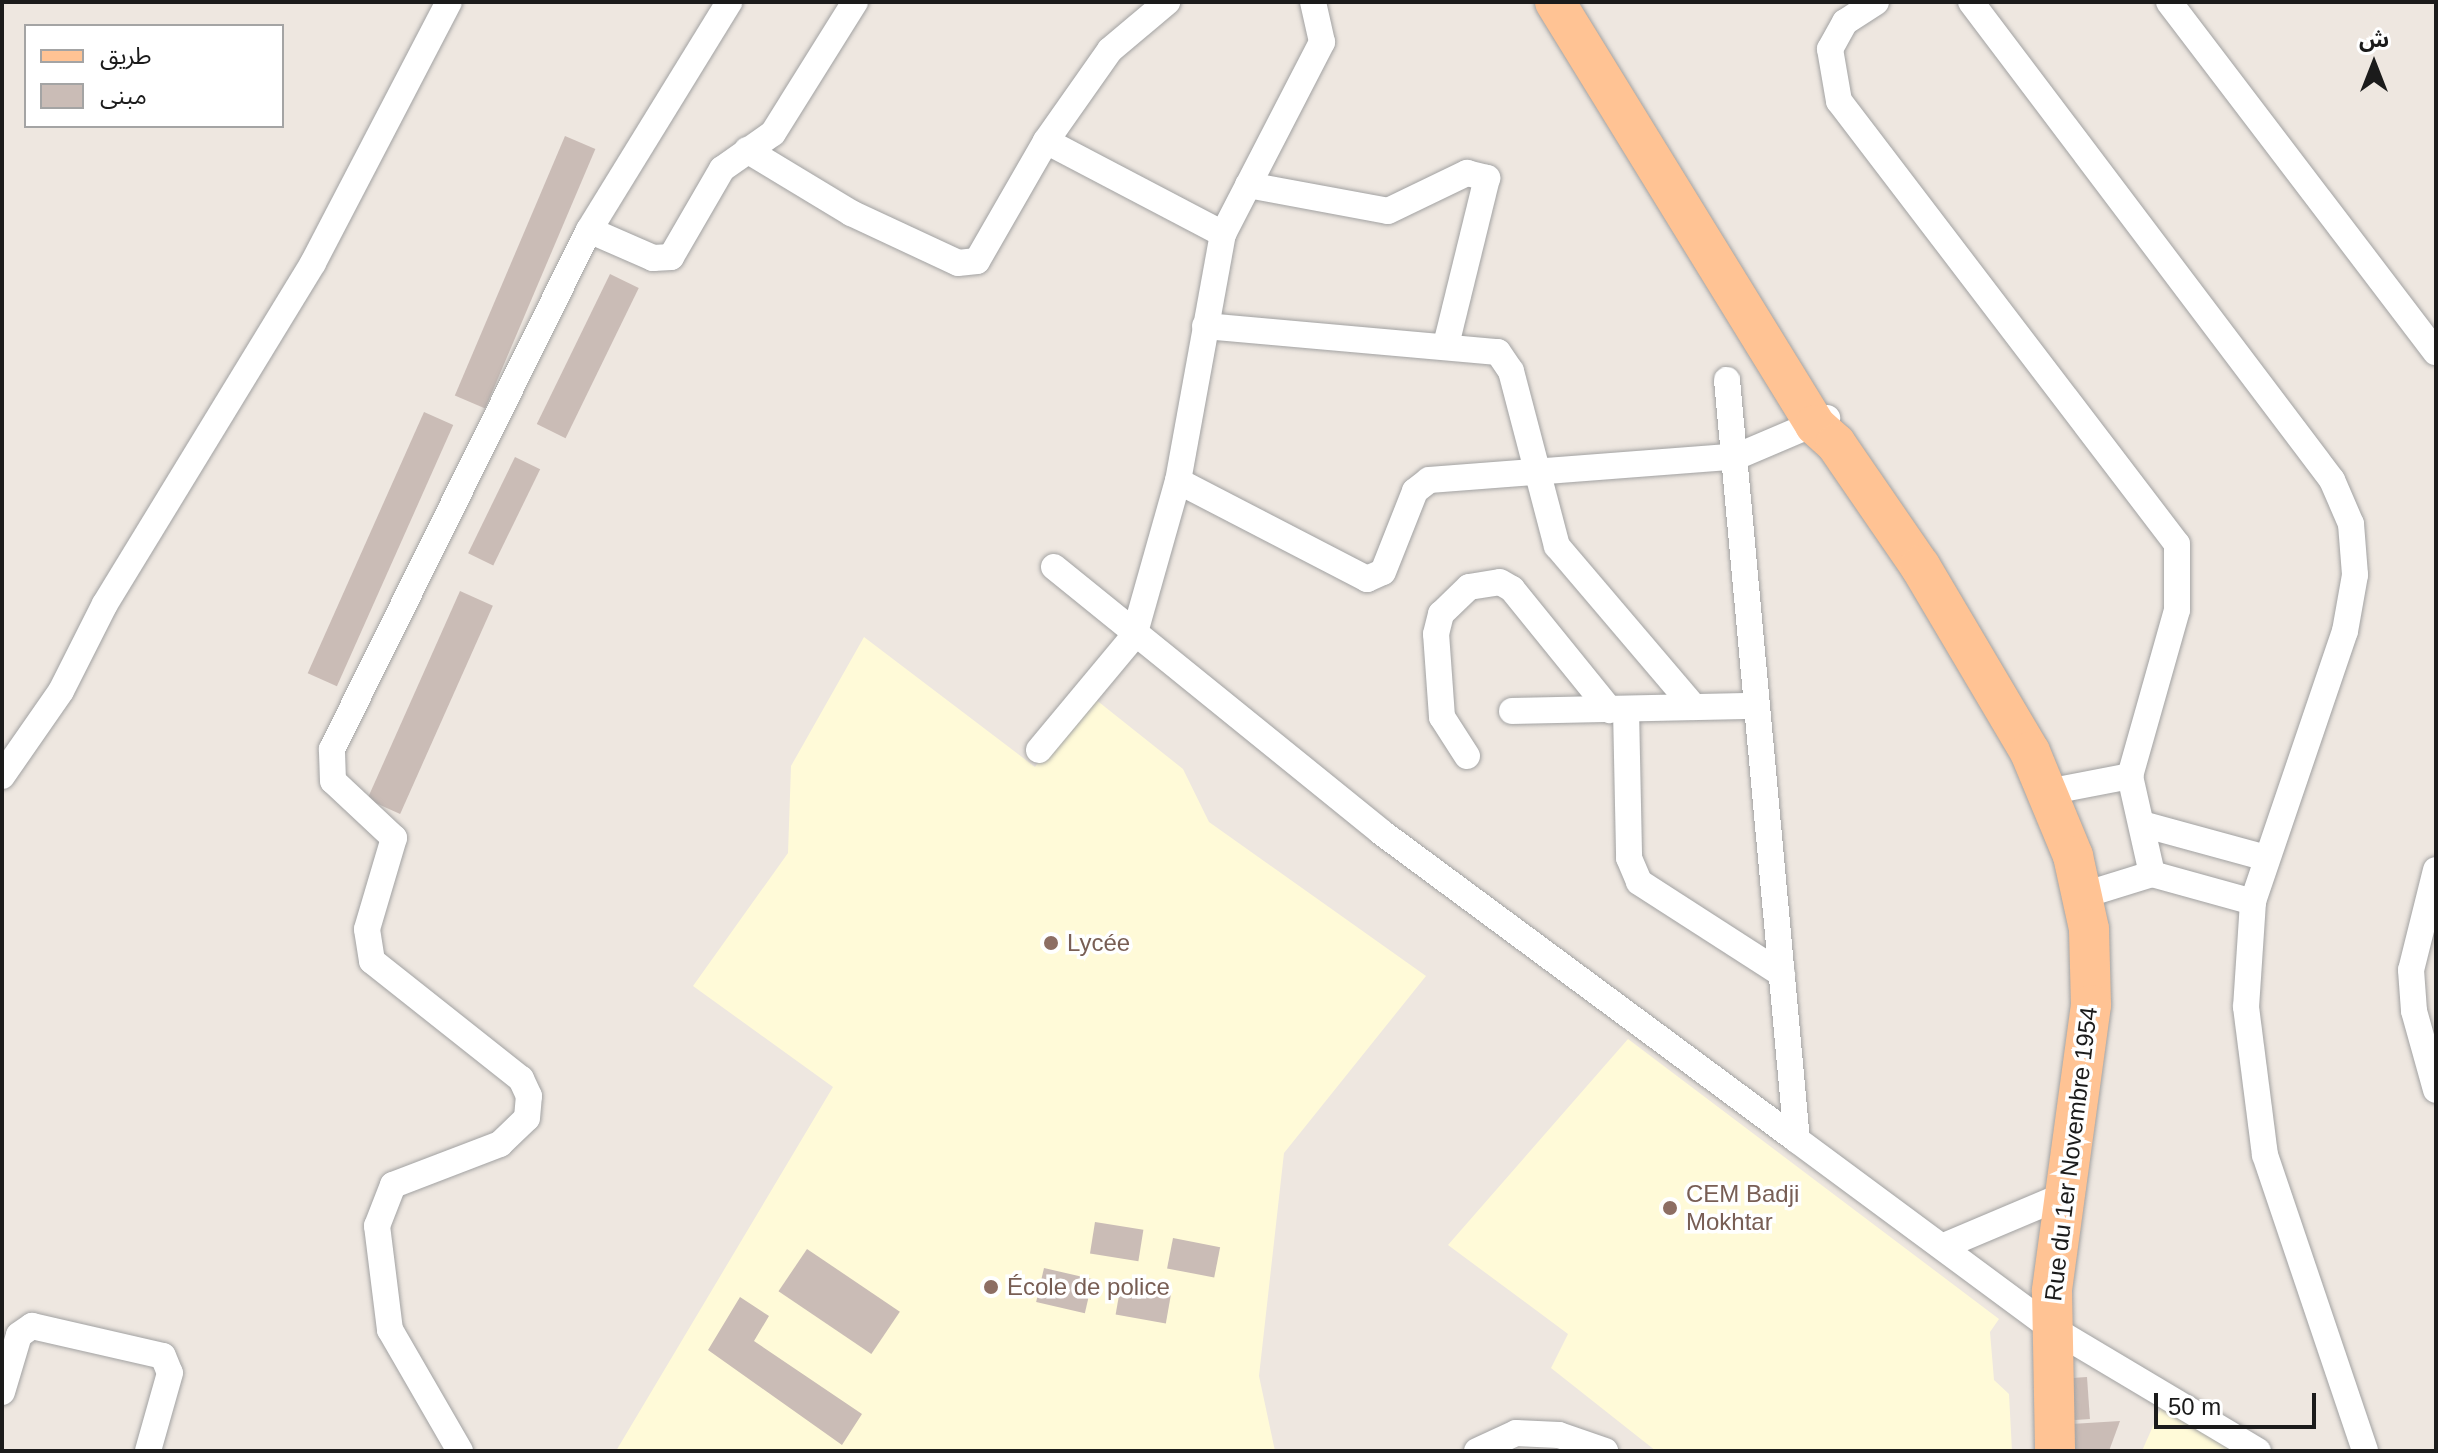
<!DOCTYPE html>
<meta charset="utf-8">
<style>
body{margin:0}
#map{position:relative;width:2438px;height:1453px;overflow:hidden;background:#eee7e0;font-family:Arial,"Noto Sans Arabic",sans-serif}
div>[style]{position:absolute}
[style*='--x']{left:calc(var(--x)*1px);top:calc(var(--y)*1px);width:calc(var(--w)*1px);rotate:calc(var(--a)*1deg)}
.education>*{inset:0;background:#fffad8}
.building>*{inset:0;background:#cabcb6;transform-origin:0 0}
.roads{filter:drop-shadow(0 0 2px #a2a2a2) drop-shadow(0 0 2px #a2a2a2)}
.street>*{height:26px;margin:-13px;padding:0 13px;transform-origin:13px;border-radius:13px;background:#fff}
.primary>*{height:40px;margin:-20px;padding:0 20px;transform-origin:20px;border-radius:20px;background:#ffc394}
.dots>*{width:22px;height:22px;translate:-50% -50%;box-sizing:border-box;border:4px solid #fff;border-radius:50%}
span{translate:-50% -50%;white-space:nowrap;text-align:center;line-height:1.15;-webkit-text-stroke:7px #fff;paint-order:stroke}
.education-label{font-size:24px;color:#785e54}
.left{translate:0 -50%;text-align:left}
.street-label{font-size:24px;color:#1b1b1b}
.frame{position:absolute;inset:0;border:4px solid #1b1b1b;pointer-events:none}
.legend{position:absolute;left:24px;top:24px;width:260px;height:104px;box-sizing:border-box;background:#fff;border:2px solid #a4a4a4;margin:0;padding:10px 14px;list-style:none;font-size:24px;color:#1b1b1b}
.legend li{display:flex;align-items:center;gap:16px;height:40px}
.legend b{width:40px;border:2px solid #a4a4a4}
.north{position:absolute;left:2334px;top:24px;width:80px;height:80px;-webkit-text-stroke:6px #fff;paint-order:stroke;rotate:0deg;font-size:22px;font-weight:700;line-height:32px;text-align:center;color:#1b1b1b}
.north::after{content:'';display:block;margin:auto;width:28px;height:36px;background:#1b1b1b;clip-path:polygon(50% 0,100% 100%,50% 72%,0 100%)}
.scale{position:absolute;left:2154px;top:1393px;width:162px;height:36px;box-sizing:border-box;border:4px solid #1b1b1b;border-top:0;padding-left:10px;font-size:24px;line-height:28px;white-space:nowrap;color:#1b1b1b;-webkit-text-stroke:6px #fff;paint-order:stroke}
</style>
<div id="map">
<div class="education">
<div style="clip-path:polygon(864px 637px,1035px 767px,1090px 695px,1183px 769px,1209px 822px,1426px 976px,1284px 1153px,1259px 1376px,1275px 1451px,616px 1451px,833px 1087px,693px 986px,788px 853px,791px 766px)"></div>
<div style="clip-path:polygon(1628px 1039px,1999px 1319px,1990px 1332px,1994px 1380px,2009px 1394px,2012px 1451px,1656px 1451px,1551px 1368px,1568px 1334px,1448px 1245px)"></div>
<div style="clip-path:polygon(2164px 1401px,2250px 1451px,2142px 1451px)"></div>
</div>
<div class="building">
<div style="left:565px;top:136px;width:33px;height:282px;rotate:23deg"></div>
<div style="left:610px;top:274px;width:32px;height:167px;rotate:26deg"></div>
<div style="left:424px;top:412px;width:32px;height:286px;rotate:24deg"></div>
<div style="left:515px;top:457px;width:28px;height:107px;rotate:26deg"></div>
<div style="left:460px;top:591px;width:36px;height:228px;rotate:24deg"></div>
<div style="left:1095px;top:1222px;width:49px;height:32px;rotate:9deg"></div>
<div style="left:1173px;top:1238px;width:48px;height:31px;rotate:11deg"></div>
<div style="left:807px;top:1249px;width:112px;height:51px;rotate:34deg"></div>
<div style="left:1044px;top:1268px;width:50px;height:35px;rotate:13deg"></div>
<div style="left:1121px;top:1284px;width:51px;height:31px;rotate:10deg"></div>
<div style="clip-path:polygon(740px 1297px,769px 1316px,754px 1341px,862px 1414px,842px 1445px,708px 1350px)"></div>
<div style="left:2087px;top:1377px;width:42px;height:26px;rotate:86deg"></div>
<div style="clip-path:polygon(2120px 1421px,2109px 1451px,2066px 1451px,2055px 1425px)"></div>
</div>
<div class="roads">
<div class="street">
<div style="--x:1876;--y:2;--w:37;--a:147"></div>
<div style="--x:1845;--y:22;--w:31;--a:119"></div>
<div style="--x:1830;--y:49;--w:53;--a:80.2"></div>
<div style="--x:1839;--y:101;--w:557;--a:52.66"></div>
<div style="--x:2177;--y:544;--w:66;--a:90"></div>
<div style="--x:2177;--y:610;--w:173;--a:105.8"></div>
<div style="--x:2130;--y:776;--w:100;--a:77.3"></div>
<div style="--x:1971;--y:2;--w:599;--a:52.94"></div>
<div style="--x:2332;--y:480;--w:48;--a:66.6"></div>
<div style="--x:2351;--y:524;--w:51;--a:85.5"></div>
<div style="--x:2355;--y:575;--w:57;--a:100.1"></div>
<div style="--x:2345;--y:631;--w:286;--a:108.8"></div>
<div style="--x:2253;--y:902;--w:105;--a:93.8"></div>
<div style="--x:2246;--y:1007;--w:149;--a:82.7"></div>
<div style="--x:2265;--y:1155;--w:312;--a:71.3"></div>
<div style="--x:2169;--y:2;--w:440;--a:52.7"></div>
<div style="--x:1046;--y:141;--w:200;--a:27.7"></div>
<div style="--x:747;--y:150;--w:122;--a:31.2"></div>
<div style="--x:851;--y:213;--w:118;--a:25"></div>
<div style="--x:958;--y:263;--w:19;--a:-6"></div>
<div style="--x:977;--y:261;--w:138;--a:-60.1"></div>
<div style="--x:1046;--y:141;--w:111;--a:-54.9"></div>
<div style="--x:1110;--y:50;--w:75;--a:-40.1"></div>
<div style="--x:1248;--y:185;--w:142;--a:10.5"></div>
<div style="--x:1388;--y:211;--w:88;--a:-25.7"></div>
<div style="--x:1467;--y:173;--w:21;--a:14"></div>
<div style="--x:1487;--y:178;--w:172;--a:103.8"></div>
<div style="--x:589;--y:230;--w:268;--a:-58.4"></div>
<div style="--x:1205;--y:326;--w:294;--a:5.1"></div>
<div style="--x:1498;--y:352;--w:23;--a:56"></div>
<div style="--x:1511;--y:371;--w:181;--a:75.3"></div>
<div style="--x:1557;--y:546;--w:211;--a:49.6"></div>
<div style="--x:1727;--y:380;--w:763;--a:84.74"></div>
<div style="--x:1797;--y:1140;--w:315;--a:36.5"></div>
<div style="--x:2050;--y:1327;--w:242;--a:30.8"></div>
<div style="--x:1178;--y:481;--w:213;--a:27.4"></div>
<div style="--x:1367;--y:579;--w:17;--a:-24"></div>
<div style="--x:1383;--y:572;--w:87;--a:-68.4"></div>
<div style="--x:1415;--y:491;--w:18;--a:-38"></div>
<div style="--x:1429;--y:480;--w:310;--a:-4.4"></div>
<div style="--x:1738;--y:456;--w:97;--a:-23.1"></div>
<div style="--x:1054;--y:567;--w:421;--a:39"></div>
<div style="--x:1381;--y:832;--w:518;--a:36.52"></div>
<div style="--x:1626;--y:709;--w:149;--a:88.8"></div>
<div style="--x:1629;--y:858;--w:26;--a:67"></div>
<div style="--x:1639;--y:882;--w:170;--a:32.8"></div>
<div style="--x:1512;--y:711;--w:244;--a:-1.2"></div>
<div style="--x:1039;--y:750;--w:148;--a:-50.2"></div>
<div style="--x:1134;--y:636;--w:161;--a:-74.2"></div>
<div style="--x:1178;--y:481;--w:251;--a:-79.7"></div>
<div style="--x:1223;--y:234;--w:216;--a:-62.7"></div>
<div style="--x:1322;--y:42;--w:41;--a:-102.7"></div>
<div style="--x:1467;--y:756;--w:46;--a:-122.7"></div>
<div style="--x:1442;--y:717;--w:83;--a:-94.1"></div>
<div style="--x:1436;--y:634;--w:21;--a:-76"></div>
<div style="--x:1441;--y:614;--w:39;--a:-44"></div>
<div style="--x:1469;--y:587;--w:31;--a:-9"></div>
<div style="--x:1500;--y:582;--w:14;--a:30"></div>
<div style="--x:1512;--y:589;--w:156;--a:51"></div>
<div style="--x:2;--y:776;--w:103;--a:-55.2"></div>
<div style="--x:61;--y:691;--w:97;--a:-63.2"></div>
<div style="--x:105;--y:604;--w:399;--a:-58.6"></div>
<div style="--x:313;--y:263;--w:294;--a:-62.5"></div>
<div style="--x:2047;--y:792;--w:85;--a:-10.9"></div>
<div style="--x:2142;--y:824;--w:129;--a:15.3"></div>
<div style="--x:2436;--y:870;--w:103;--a:104"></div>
<div style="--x:2411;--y:970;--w:41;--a:85.8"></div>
<div style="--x:2414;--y:1011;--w:82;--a:74.4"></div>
<div style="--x:2084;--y:895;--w:71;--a:-17.2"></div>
<div style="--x:2152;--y:874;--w:105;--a:15.5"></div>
<div style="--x:1944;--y:1246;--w:131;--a:-22.9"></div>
<div style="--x:2;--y:1392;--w:59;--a:-73.4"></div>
<div style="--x:19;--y:1335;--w:16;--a:-35"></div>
<div style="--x:32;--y:1326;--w:134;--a:12.9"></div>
<div style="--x:163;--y:1356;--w:18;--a:68"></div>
<div style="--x:170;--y:1373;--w:81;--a:105.8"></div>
<div style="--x:460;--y:1451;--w:140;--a:-120"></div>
<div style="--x:390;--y:1330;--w:105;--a:-97.1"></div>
<div style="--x:377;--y:1226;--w:44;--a:-68.7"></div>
<div style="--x:393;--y:1185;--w:115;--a:-21"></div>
<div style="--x:500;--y:1144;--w:37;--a:-44"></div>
<div style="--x:527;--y:1118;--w:22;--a:-85"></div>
<div style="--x:529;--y:1096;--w:19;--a:-115"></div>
<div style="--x:521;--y:1079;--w:190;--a:-141.6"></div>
<div style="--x:372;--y:961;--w:32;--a:-99"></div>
<div style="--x:367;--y:929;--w:95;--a:-73.5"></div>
<div style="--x:394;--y:838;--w:83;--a:-136.9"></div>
<div style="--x:333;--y:781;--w:32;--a:-92"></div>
<div style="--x:332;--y:749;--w:579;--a:-63.66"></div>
<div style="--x:589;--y:230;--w:70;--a:23.6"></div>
<div style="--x:653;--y:258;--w:18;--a:-3"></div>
<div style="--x:671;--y:257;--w:102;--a:-59.9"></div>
<div style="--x:722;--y:169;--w:62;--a:-35.2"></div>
<div style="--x:773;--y:133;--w:155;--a:-58"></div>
<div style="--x:1477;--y:1451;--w:43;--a:-24.8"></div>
<div style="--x:1516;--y:1433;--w:43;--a:2.7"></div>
<div style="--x:1559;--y:1435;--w:49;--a:19.2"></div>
</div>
<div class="primary">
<div style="--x:1555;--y:2;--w:497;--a:58.4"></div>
<div style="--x:1815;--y:425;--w:28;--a:42"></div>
<div style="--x:1836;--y:444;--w:148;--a:55.5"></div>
<div style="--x:1920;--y:566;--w:216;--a:59.4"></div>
<div style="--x:2030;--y:752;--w:113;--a:67.5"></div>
<div style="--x:2073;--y:856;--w:75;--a:77.6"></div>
<div style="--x:2089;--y:929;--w:76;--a:88.5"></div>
<div style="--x:2091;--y:1005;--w:289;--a:97.8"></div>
<div style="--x:2052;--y:1291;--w:160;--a:88.9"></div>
</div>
</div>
<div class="dots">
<div style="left:1051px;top:943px;background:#8d6e63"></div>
<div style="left:1670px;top:1208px;background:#8d6e63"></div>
<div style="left:991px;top:1287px;background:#8d6e63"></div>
</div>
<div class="education-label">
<span class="left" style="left:1067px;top:943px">Lycée</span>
<span class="left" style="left:1686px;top:1208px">CEM Badji<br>Mokhtar</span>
<span class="left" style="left:1007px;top:1287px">École de police</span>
</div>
<div class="street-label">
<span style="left:2071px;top:1154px;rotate:-83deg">Rue du 1er Novembre 1954</span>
</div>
<div class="frame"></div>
<ul class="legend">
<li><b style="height:10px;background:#ffc394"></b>طريق</li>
<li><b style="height:22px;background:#cabcb6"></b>مبنى</li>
</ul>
<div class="north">ش</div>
<div class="scale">50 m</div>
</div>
